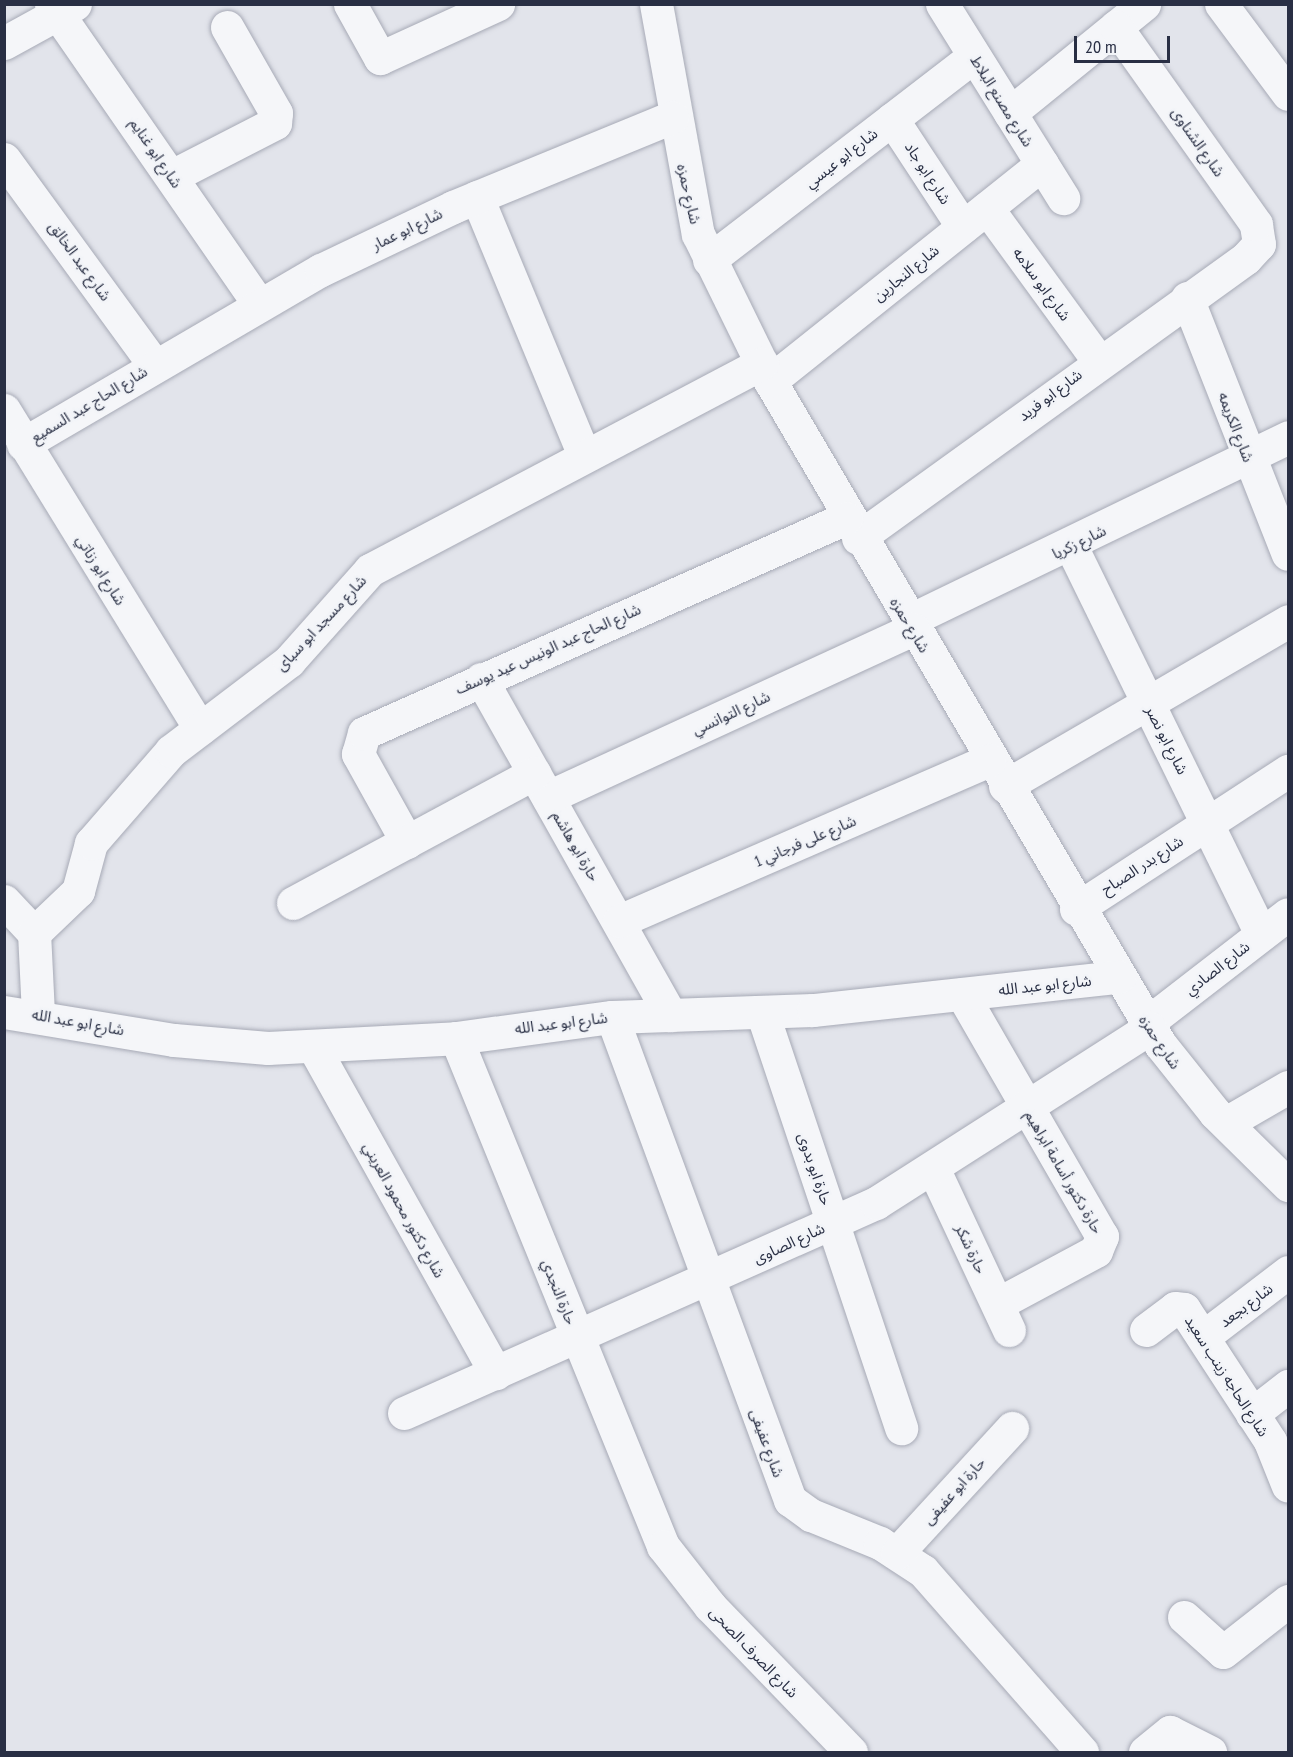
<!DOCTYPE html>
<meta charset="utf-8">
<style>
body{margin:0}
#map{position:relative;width:1293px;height:1757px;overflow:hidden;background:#e2e4eb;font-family:"PT Sans Narrow","Noto Sans Arabic",sans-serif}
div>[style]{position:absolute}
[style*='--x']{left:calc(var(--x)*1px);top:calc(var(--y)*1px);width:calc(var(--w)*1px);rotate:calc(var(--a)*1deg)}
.roads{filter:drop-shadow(0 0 2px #a7aab6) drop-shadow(0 0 2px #a7aab6)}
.minor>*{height:33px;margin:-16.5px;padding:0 16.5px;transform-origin:16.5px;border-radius:16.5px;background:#f5f6f9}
span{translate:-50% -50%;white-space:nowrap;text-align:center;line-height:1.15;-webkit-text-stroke:5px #f2f4f8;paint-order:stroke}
.street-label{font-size:15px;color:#292f44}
.frame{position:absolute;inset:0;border:6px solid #292f44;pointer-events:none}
.scale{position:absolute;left:1074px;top:36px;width:96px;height:27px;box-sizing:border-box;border:3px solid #292f44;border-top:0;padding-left:8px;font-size:18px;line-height:21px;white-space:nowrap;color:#292f44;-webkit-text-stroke:4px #f2f4f8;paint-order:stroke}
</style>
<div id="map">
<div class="roads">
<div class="minor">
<div style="--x:51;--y:4;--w:365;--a:55.3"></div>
<div style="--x:350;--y:4;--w:62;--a:60.9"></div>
<div style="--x:380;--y:58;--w:130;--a:-24.6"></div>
<div style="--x:656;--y:4;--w:234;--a:79.7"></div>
<div style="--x:698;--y:234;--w:164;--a:63.9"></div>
<div style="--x:770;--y:381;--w:769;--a:59.53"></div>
<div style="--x:1160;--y:1044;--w:88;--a:51.4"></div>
<div style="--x:1215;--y:1113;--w:103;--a:44.6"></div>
<div style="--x:942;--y:4;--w:229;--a:58"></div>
<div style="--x:1221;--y:4;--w:112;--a:53.3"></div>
<div style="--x:4;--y:43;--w:81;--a:-28.8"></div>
<div style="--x:1010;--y:113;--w:173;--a:-39.1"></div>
<div style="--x:892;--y:119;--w:129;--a:56.7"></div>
<div style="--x:4;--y:159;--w:255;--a:53.9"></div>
<div style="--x:172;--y:176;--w:116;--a:-27.2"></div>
<div style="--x:275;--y:123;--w:10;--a:-84"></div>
<div style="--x:276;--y:113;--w:99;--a:-119.7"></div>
<div style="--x:477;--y:197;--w:279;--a:67.5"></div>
<div style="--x:987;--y:208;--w:188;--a:53.9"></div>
<div style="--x:709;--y:260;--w:334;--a:-37.6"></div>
<div style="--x:1187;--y:298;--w:275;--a:68.5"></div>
<div style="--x:770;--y:381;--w:348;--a:-38.6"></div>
<div style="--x:4;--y:410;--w:374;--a:58.4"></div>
<div style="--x:23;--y:444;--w:345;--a:-30.3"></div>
<div style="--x:321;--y:270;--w:146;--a:-25.5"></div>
<div style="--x:453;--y:207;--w:237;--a:-22.3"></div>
<div style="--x:858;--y:538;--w:478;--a:-35.8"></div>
<div style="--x:1246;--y:258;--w:19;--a:-47"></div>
<div style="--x:1259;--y:244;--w:20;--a:-99"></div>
<div style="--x:1256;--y:224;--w:242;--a:-125.4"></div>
<div style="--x:1071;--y:546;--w:432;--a:63.9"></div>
<div style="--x:908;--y:621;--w:422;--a:-25.8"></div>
<div style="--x:481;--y:679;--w:386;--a:60.6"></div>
<div style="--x:1005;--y:786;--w:328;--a:-30.2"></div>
<div style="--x:548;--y:797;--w:402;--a:-24.7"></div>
<div style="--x:407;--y:842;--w:101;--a:-119.1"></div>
<div style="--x:358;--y:754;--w:22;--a:-74"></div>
<div style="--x:364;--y:733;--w:528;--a:-24.04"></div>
<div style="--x:4;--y:901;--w:44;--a:46.8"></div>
<div style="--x:293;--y:903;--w:274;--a:-28.3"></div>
<div style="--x:1076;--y:909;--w:253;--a:-33.1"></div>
<div style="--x:619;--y:921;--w:404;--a:-23.5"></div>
<div style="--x:962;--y:994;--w:280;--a:60"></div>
<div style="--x:1102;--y:1236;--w:16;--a:112"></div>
<div style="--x:1096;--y:1251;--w:112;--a:151.8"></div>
<div style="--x:4;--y:1012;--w:172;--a:9.4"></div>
<div style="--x:174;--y:1040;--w:94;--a:4.9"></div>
<div style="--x:268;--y:1048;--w:188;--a:-3"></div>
<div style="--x:456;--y:1038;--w:157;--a:-7.7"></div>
<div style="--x:612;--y:1017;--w:201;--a:-2"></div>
<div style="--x:813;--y:1010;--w:308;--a:-6.2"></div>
<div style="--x:762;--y:1012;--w:439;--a:71.5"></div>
<div style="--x:38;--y:1014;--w:81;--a:-92.8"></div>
<div style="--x:34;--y:933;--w:61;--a:-43.7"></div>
<div style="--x:78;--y:891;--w:50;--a:-74.8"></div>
<div style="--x:91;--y:843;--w:122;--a:-49"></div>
<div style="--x:171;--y:751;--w:148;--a:-37.3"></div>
<div style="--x:289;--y:661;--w:122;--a:-48.3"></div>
<div style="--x:370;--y:570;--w:443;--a:-27.8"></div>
<div style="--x:612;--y:1017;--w:515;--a:69.77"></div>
<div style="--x:790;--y:1500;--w:26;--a:36"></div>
<div style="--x:811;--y:1515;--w:74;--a:22.1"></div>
<div style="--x:880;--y:1543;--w:51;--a:33.1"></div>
<div style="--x:923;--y:1571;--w:241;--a:48.7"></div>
<div style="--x:1147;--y:1023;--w:178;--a:-37.7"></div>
<div style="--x:456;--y:1038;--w:549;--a:67.83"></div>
<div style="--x:663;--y:1546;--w:76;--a:51.9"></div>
<div style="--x:710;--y:1606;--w:203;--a:46"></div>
<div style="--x:313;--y:1046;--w:375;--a:60.8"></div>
<div style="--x:1226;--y:1123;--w:72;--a:-30.1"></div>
<div style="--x:933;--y:1168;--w:179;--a:64.9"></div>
<div style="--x:1146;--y:1330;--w:36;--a:-37"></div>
<div style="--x:1175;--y:1308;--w:9;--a:6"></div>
<div style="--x:1184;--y:1309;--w:158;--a:56.9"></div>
<div style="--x:1270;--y:1441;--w:48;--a:68.2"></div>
<div style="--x:1203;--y:1337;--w:107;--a:-37.4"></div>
<div style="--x:404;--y:1413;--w:517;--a:-23.99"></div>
<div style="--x:876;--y:1203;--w:325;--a:-32.6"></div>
<div style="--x:1252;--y:1414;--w:46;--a:-37.9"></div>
<div style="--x:897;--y:1553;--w:170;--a:-47.4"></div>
<div style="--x:1184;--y:1617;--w:52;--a:41.9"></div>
<div style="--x:1223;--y:1652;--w:83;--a:-38.1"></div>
<div style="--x:1145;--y:1752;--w:32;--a:-39"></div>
<div style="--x:1170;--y:1732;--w:45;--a:26.6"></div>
</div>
</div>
<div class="street-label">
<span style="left:1002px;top:101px;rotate:58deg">شارع مصنع البلاط</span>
<span style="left:1198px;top:142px;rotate:55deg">شارع الشناوى</span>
<span style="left:156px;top:153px;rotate:56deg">شارع ابو غنايم</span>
<span style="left:841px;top:158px;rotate:-38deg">شارع ابو عيسي</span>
<span style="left:928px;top:173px;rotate:57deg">شارع ابو جاد</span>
<span style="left:689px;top:194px;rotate:77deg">شارع حمزه</span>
<span style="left:407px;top:229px;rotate:-26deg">شارع ابو عمار</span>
<span style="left:80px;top:261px;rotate:54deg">شارع عبد الخالق</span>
<span style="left:906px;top:273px;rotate:-39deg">شارع النجارين</span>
<span style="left:1042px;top:284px;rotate:54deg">شارع ابو سلامه</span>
<span style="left:1050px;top:395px;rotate:-37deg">شارع ابو فريد</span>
<span style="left:89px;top:404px;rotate:-31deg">شارع الحاج عبد السميع</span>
<span style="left:1236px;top:427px;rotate:69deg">شارع الكريمه</span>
<span style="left:1079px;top:542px;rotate:-26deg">شارع زكريا</span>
<span style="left:101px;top:570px;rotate:58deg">شارع ابو زناتي</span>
<span style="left:321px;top:623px;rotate:-47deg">شارع مسجد ابو سباى</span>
<span style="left:910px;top:625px;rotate:59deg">شارع حمزه</span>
<span style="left:548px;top:649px;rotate:-24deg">شارع الحاج عبد الونيس عيد يوسف</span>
<span style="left:731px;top:713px;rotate:-25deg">شارع التوانسي</span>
<span style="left:1167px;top:740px;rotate:63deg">شارع ابو نصر</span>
<span style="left:805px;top:841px;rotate:-23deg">شارع على فرجاني 1</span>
<span style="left:576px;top:846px;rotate:60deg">حارة ابو هاشم</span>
<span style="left:1142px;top:865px;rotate:-33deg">شارع بدر الصباح</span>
<span style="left:1217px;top:968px;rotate:-38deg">شارع الصادي</span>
<span style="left:1045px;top:985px;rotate:-6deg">شارع ابو عبد الله</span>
<span style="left:78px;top:1022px;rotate:10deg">شارع ابو عبد الله</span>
<span style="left:561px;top:1023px;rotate:-7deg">شارع ابو عبد الله</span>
<span style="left:1160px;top:1042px;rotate:56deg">شارع حمزه</span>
<span style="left:815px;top:1169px;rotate:71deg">حارة ابو بدوى</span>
<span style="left:1064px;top:1172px;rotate:60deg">حارة دكتور أسامة ابراهيم</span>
<span style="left:404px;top:1210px;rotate:61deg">شارع دكتور محمود العريني</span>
<span style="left:789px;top:1243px;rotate:-25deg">شارع الصاوى</span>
<span style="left:971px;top:1249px;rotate:65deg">حارة شكر</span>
<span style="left:559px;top:1292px;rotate:68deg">حارة النجدي</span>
<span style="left:1246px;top:1305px;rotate:-37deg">شارع بجعد</span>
<span style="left:1227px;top:1376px;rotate:57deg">شارع الحاجه زينب سعيد</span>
<span style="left:767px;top:1443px;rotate:70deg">شارع عفيفى</span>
<span style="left:954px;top:1491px;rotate:-48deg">حارة ابو عفيفى</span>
<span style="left:754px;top:1652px;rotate:46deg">شارع الصرف الصحى</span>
</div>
<div class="frame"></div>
<div class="scale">20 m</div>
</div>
